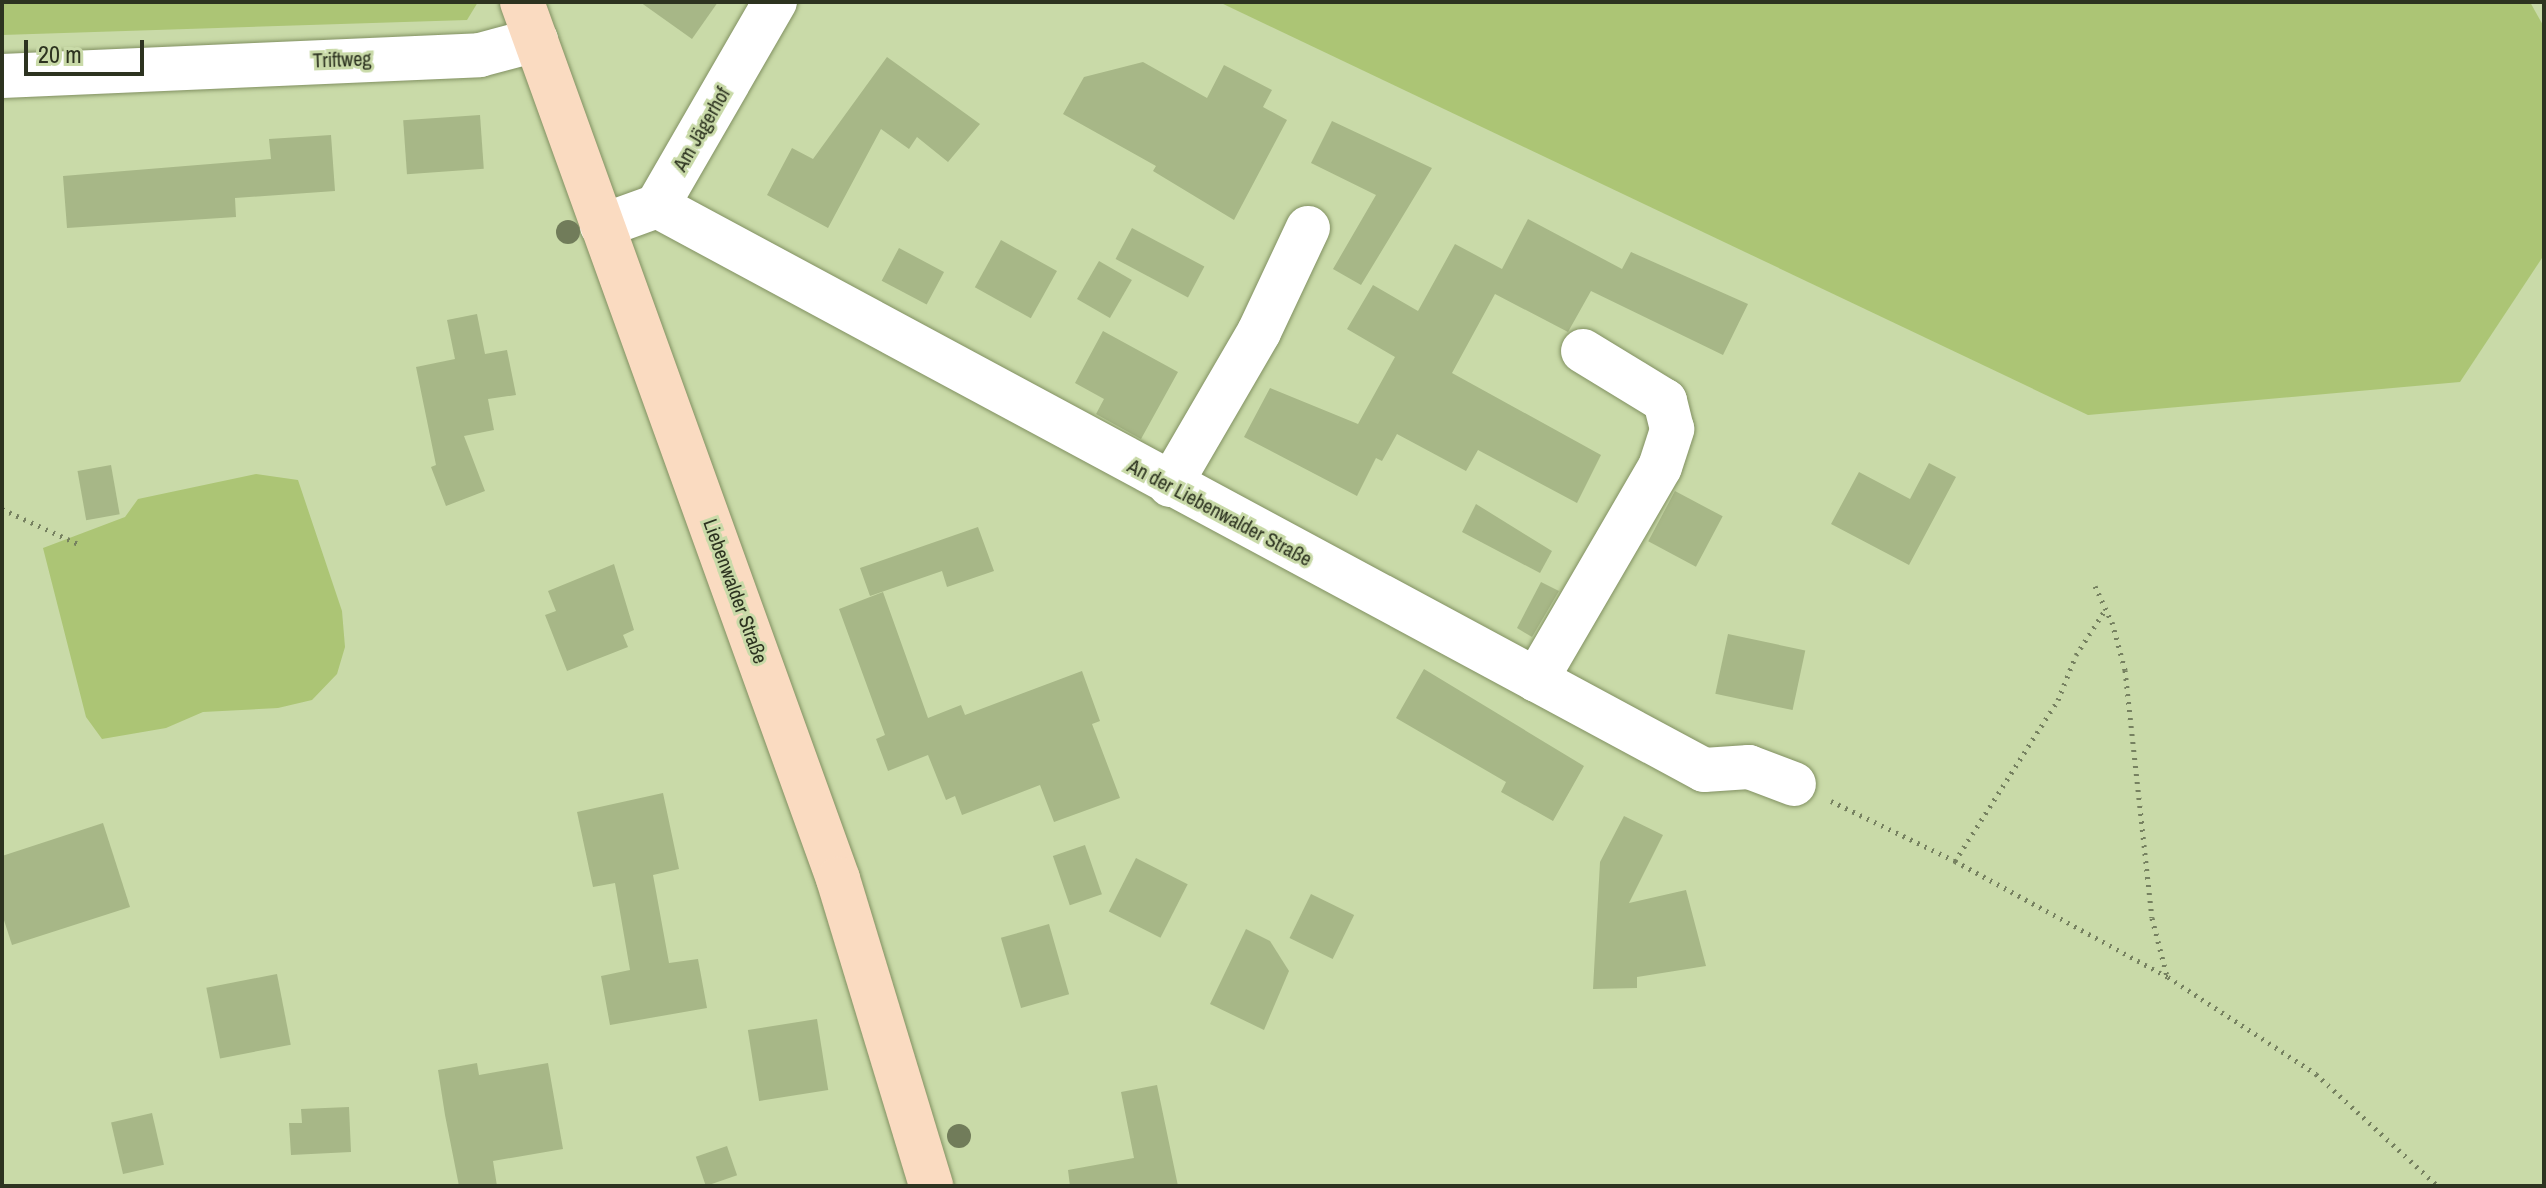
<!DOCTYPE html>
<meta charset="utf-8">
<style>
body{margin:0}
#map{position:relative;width:2546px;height:1188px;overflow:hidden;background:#c9daa8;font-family:"Archivo Narrow",sans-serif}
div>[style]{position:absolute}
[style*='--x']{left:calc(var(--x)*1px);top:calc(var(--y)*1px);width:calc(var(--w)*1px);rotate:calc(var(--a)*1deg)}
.green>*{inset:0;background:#acc575}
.building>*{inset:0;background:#a7b787;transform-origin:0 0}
.path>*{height:5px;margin-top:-2.5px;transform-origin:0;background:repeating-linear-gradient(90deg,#768160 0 2px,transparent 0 8px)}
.roads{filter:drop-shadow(0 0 2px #819061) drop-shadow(0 0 2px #819061)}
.minor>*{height:44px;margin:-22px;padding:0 22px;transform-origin:22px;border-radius:22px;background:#fff}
.major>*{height:44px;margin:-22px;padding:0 22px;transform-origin:22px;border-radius:22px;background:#fadbc1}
.trees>*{width:24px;height:24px;margin:-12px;border-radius:50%;background:#717c5a}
span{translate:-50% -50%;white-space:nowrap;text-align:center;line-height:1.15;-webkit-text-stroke:6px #c9daa8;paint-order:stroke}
.street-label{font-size:20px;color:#2d3320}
.frame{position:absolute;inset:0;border:4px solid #2d3320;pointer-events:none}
.scale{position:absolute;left:24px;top:40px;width:120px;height:36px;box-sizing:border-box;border:4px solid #2d3320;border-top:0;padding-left:10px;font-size:24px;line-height:28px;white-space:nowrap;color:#2d3320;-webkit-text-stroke:6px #c9daa8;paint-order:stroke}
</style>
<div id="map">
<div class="green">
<div style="clip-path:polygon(2px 2px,478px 2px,467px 20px,2px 35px)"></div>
<div style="clip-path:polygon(1219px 2px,2530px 2px,2544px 27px,2544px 255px,2460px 382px,2088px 415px)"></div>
<div style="clip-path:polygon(256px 474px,298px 480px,342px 611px,345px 647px,337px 674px,312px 700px,278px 708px,203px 712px,166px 728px,102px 739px,86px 717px,43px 548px,125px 517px,138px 499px)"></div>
</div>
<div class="building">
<div style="clip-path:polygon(640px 2px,718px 2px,692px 39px)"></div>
<div style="clip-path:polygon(887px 57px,980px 124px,948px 162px,917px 137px,909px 149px,881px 129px,828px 228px,767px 195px,792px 148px,813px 159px)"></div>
<div style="clip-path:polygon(1143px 62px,1207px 98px,1224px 65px,1272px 90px,1263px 107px,1287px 120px,1234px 220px,1153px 171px,1156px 166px,1063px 114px,1084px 77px)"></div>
<div style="left:480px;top:115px;width:54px;height:77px;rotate:86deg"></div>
<div style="clip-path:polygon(1332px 121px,1432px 168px,1361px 285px,1333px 269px,1376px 195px,1311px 163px)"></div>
<div style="clip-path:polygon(331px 135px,335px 191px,235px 198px,236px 217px,67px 228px,63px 176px,271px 159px,269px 139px)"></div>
<div style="clip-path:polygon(1528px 219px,1622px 269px,1631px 252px,1748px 304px,1723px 355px,1591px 291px,1568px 332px,1495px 294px,1452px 373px,1601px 455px,1577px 503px,1478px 450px,1466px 471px,1397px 434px,1382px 461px,1376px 458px,1357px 496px,1244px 437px,1270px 388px,1358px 424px,1395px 357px,1347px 329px,1373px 285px,1418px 311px,1455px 244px,1502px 269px)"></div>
<div style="left:1132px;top:228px;width:82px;height:35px;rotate:28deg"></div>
<div style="left:1001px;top:240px;width:64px;height:54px;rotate:29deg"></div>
<div style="left:899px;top:248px;width:51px;height:37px;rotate:28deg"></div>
<div style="left:1099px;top:261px;width:38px;height:44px;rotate:30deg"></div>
<div style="clip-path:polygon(477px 314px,485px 354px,507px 350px,516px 395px,488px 399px,494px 430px,464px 436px,485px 491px,446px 506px,431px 467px,436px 465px,416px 367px,455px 359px,447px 320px)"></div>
<div style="clip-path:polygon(1103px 331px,1178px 372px,1141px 439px,1096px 414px,1104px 399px,1075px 383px)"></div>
<div style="clip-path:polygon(1929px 463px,1956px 477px,1909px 565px,1831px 524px,1859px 472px,1910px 499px)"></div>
<div style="left:111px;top:465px;width:50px;height:34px;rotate:80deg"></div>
<div style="left:1675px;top:491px;width:54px;height:57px;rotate:28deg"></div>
<div style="clip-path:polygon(1476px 504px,1552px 551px,1540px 573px,1462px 532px)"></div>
<div style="clip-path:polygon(978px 527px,994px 571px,947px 587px,942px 571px,870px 596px,860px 568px)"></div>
<div style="clip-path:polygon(614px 564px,634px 630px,623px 635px,628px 647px,567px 671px,545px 615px,556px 611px,548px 591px)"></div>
<div style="clip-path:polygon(1541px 582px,1559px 591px,1532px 637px,1517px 628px)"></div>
<div style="clip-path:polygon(883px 592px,928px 718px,961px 705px,965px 715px,1082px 671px,1100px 721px,1092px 724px,1120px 798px,1054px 822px,1040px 785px,962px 815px,955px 796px,946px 800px,928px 755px,888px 771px,876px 739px,885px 735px,839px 609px)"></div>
<div style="left:1728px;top:634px;width:79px;height:61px;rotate:12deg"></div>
<div style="clip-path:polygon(1424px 669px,1584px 766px,1553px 821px,1501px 792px,1506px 782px,1396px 718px)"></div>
<div style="clip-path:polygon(663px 793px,679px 869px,653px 875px,669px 963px,698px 959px,707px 1008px,610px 1025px,601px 976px,630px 970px,615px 883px,593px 887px,577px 812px)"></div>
<div style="clip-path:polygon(1624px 816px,1663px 835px,1629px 903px,1686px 890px,1706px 966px,1637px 977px,1637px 988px,1593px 989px,1600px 862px)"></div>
<div style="clip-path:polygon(103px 823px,130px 907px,12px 945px,2px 914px,2px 856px)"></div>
<div style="left:1085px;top:845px;width:52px;height:34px;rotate:71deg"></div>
<div style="left:1136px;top:858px;width:58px;height:60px;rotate:27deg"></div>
<div style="left:1311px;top:894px;width:48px;height:49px;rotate:26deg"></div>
<div style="left:1049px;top:924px;width:73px;height:50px;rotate:74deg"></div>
<div style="clip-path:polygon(1246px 929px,1270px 941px,1289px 971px,1264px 1030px,1210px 1004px)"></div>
<div style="left:277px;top:974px;width:72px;height:72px;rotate:79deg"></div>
<div style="left:817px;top:1019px;width:72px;height:70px;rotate:81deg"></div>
<div style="clip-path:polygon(477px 1063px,479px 1075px,548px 1063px,563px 1149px,493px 1161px,497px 1186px,459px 1186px,445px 1115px,438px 1070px)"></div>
<div style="clip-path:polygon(1157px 1085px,1178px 1186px,1070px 1186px,1068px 1170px,1134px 1158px,1121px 1092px)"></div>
<div style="clip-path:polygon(349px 1107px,351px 1152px,291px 1155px,289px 1123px,302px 1123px,301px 1109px)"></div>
<div style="left:152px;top:1113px;width:53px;height:42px;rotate:77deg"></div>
<div style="left:727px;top:1146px;width:31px;height:33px;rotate:71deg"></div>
</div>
<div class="path">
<div style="--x:2;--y:509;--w:84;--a:24.7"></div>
<div style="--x:2095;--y:586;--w:40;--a:65"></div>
<div style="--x:2112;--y:622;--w:50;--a:74.8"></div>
<div style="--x:2125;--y:670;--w:249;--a:83.8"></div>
<div style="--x:2152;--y:918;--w:60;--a:75.5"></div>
<div style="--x:1831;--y:801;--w:138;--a:25.8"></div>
<div style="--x:1955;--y:861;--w:243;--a:28.6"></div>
<div style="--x:2168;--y:977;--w:177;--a:33.2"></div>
<div style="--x:2316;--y:1074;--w:166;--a:42.6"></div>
<div style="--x:1955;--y:861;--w:191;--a:-57.4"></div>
<div style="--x:2058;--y:700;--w:48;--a:-68.2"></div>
<div style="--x:2076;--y:655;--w:54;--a:-57.2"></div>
</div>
<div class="roads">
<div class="minor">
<div style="--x:2;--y:76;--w:478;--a:-2.5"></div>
<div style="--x:480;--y:55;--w:58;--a:-15"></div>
<div style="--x:657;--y:206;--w:1189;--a:28.31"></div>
<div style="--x:1704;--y:770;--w:45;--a:-3.8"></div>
<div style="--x:1749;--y:767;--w:48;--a:20.7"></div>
<div style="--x:602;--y:226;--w:59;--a:-20"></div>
<div style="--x:657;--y:206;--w:236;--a:-60"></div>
<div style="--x:1170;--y:485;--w:177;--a:-59.8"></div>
<div style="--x:1259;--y:332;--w:115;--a:-64.8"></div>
<div style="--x:1536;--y:680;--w:246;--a:-59.8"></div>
<div style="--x:1660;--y:467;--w:40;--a:-72"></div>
<div style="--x:1672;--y:429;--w:29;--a:-104"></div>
<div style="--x:1665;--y:401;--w:96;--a:-148.6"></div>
</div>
<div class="major">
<div style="--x:522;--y:2;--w:932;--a:70.18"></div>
<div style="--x:838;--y:879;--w:321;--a:73.1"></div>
</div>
</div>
<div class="trees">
<div style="left:568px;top:232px"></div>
<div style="left:959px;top:1136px"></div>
</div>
<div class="street-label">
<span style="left:342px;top:59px;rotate:-2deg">Triftweg</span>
<span style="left:701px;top:129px;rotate:-60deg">Am Jägerhof</span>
<span style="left:1220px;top:512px;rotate:28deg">An der Liebenwalder Straße</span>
<span style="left:736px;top:591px;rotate:70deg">Liebenwalder Straße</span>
</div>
<div class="frame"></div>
<div class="scale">20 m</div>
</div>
